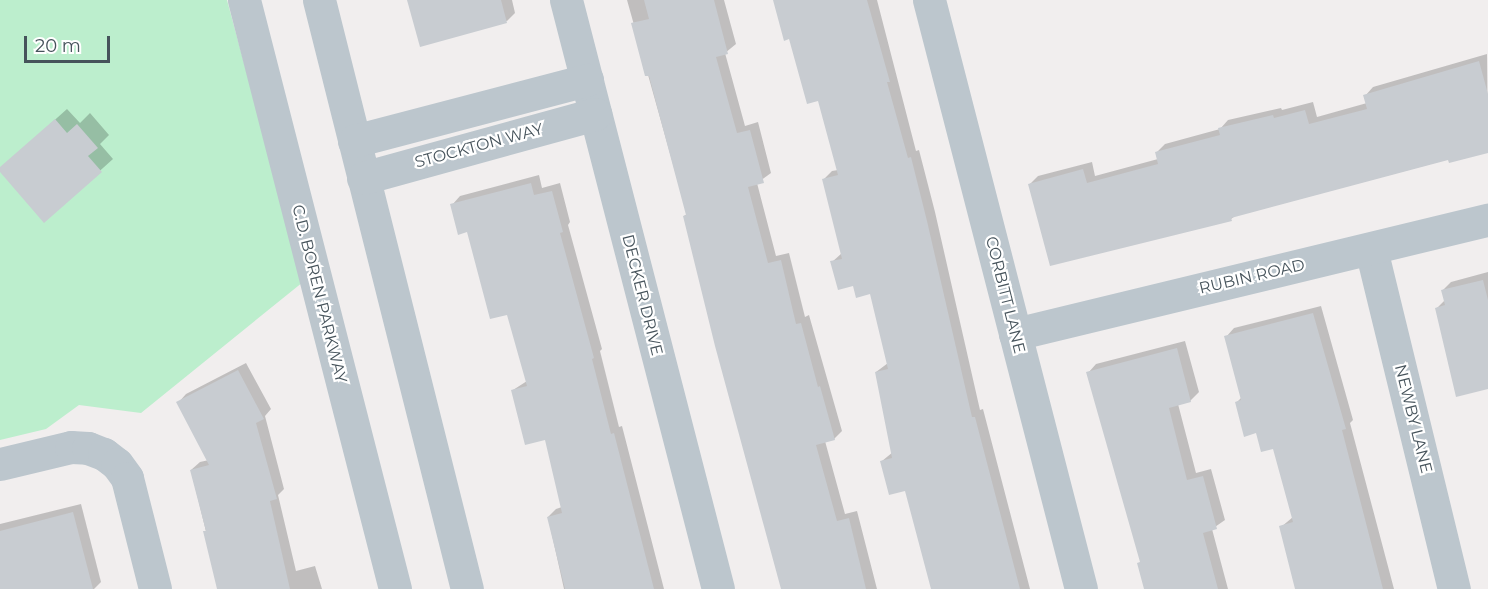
<!DOCTYPE html>
<style>
body{margin:0}
#map{position:relative;width:1488px;height:589px;overflow:hidden;background:#f1eeee;font-family:Montserrat,sans-serif}
div>[style]{position:absolute}
[style*='--x']{left:calc(var(--x)*1px);top:calc(var(--y)*1px);width:calc(var(--w)*1px);rotate:calc(var(--a)*1deg)}
.green>*{inset:0;background:#bceecd}
.shadow>*{inset:0;background:#0003}
.building>*{inset:0;background:#c8ccd1}
.minor>*{height:33px;margin:-16.5px;padding:0 16.5px;transform-origin:16.5px;border-radius:16.5px;background:#bcc6cd}
span{translate:-50% -50%;white-space:nowrap;text-align:center;line-height:1.15;-webkit-text-stroke:4.5px #fff;paint-order:stroke}
.street-label{font-size:16px;color:#46535b}
.scale{position:absolute;left:24px;top:36px;width:86px;height:27px;box-sizing:border-box;border:3px solid #46535b;border-top:0;padding-left:8px;font-size:18px;line-height:21px;white-space:nowrap;color:#46535b;-webkit-text-stroke:4px #fff;paint-order:stroke}
</style>
<div id="map">
<div class="green">
<div style="clip-path:polygon(0 0,227px 0,303px 282px,141px 413px,79px 405px,46px 429px,0 440px)"></div>
</div>
<div class="shadow">
<div style="clip-path:polygon(408px 0,512px 0,515px 13px,507px 21px)"></div>
<div style="clip-path:polygon(627px 0,724px 0,736px 44px,725px 53px,745px 126px,758px 122px,771px 173px,757px 183px,776px 256px,789px 253px,805px 317px,809px 315px,842px 431px,834px 439px,825px 441px,845px 514px,857px 511px,877px 589px,782px 589px,684px 216px,687px 214px)"></div>
<div style="clip-path:polygon(774px 0,877px 0,916px 151px,919px 150px,935px 212px,980px 410px,983px 409px,1030px 589px,932px 589px,907px 489px,882px 461px,893px 452px,876px 372px,888px 363px,871px 292px,854px 284px,832px 262px,842px 253px,823px 180px,832px 171px,838px 170px,819px 99px)"></div>
<div style="clip-path:polygon(1487px 54px,1488px 152px,1449px 159px,1235px 216px,1231px 219px,1030px 184px,1038px 176px,1092px 162px,1095px 176px,1158px 159px,1156px 153px,1165px 144px,1220px 129px,1228px 120px,1281px 108px,1282px 110px,1313px 102px,1317px 117px,1367px 103px,1365px 96px,1373px 87px)"></div>
<div style="clip-path:polygon(67px 109px,80px 123px,90px 113px,109px 135px,100px 144px,113px 159px,44px 221px,0 169px)"></div>
<div style="clip-path:polygon(539px 175px,542px 188px,560px 183px,570px 222px,568px 225px,602px 349px,600px 351px,619px 427px,622px 426px,664px 589px,564px 589px,548px 517px,556px 509px,562px 507px,546px 439px,513px 390px,527px 381px,508px 313px,468px 231px,452px 205px,460px 196px)"></div>
<div style="clip-path:polygon(1488px 272px,1488px 388px,1436px 309px,1445px 300px,1443px 290px,1451px 282px)"></div>
<div style="clip-path:polygon(1321px 306px,1353px 420px,1350px 423px,1394px 589px,1297px 589px,1281px 527px,1293px 517px,1274px 447px,1257px 432px,1236px 403px,1242px 397px,1226px 337px,1234px 328px)"></div>
<div style="clip-path:polygon(1185px 341px,1199px 392px,1190px 401px,1178px 404px,1196px 473px,1211px 469px,1225px 520px,1212px 529px,1228px 589px,1146px 589px,1142px 561px,1088px 373px,1096px 364px)"></div>
<div style="clip-path:polygon(246px 363px,271px 409px,265px 416px,284px 489px,278px 495px,296px 571px,315px 566px,322px 589px,220px 589px,191px 470px,200px 462px,209px 460px,178px 403px,186px 394px)"></div>
<div style="clip-path:polygon(81px 504px,101px 582px,94px 589px,0 589px,0 524px)"></div>
</div>
<div class="building">
<div style="clip-path:polygon(407px 0,501px 0,507px 23px,420px 47px)"></div>
<div style="clip-path:polygon(644px 0,714px 0,728px 54px,716px 57px,737px 133px,750px 130px,764px 183px,748px 187px,768px 263px,781px 260px,796px 324px,801px 323px,818px 387px,820px 386px,835px 440px,816px 445px,837px 521px,849px 518px,866px 589px,781px 589px,715px 346px,683px 216px,686px 215px,649px 76px,645px 76px,631px 23px,649px 19px)"></div>
<div style="clip-path:polygon(773px 0,867px 0,890px 82px,887px 82px,908px 158px,911px 157px,927px 221px,972px 417px,975px 417px,1020px 589px,931px 589px,905px 491px,889px 495px,880px 461px,892px 458px,875px 372px,888px 369px,870px 294px,856px 298px,853px 286px,838px 290px,830px 261px,842px 259px,822px 179px,838px 175px,818px 101px,807px 104px,789px 39px,784px 41px)"></div>
<div style="clip-path:polygon(1479px 61px,1488px 94px,1488px 153px,1449px 163px,1448px 160px,1231px 218px,1232px 221px,1050px 266px,1028px 184px,1083px 169px,1087px 183px,1158px 164px,1155px 152px,1220px 135px,1218px 128px,1273px 115px,1274px 118px,1305px 110px,1309px 124px,1367px 109px,1363px 95px)"></div>
<div style="clip-path:polygon(55px 119px,67px 133px,77px 124px,98px 148px,88px 156px,102px 172px,44px 223px,0 172px,0 167px)"></div>
<div style="clip-path:polygon(531px 183px,534px 195px,552px 191px,563px 232px,560px 233px,594px 358px,592px 359px,611px 434px,614px 433px,654px 589px,565px 589px,547px 517px,562px 513px,545px 440px,525px 445px,511px 390px,527px 386px,507px 315px,490px 319px,467px 232px,458px 235px,450px 204px)"></div>
<div style="clip-path:polygon(1483px 280px,1488px 300px,1488px 389px,1456px 397px,1435px 308px,1445px 305px,1441px 290px)"></div>
<div style="clip-path:polygon(1313px 313px,1346px 429px,1342px 430px,1383px 589px,1295px 589px,1279px 526px,1293px 522px,1273px 449px,1261px 452px,1256px 433px,1244px 437px,1235px 402px,1241px 400px,1224px 336px)"></div>
<div style="clip-path:polygon(1177px 348px,1191px 402px,1169px 408px,1187px 480px,1203px 476px,1217px 529px,1203px 533px,1218px 589px,1144px 589px,1137px 563px,1140px 562px,1086px 372px)"></div>
<div style="clip-path:polygon(238px 370px,264px 419px,256px 423px,277px 499px,270px 501px,290px 589px,217px 589px,203px 531px,206px 531px,190px 470px,209px 465px,176px 402px)"></div>
<div style="clip-path:polygon(73px 512px,93px 589px,0 589px,0 531px)"></div>
</div>
<div class="minor">
<div style="--x:244;--y:0;--w:608;--a:75.62"></div>
<div style="--x:319;--y:0;--w:607;--a:75.9"></div>
<div style="--x:566;--y:0;--w:608;--a:75.53"></div>
<div style="--x:929;--y:0;--w:608;--a:75.53"></div>
<div style="--x:354;--y:141;--w:241;--a:-14.7"></div>
<div style="--x:363;--y:178;--w:241;--a:-15.4"></div>
<div style="--x:1371;--y:249;--w:350;--a:76.3"></div>
<div style="--x:1015;--y:334;--w:487;--a:-13.6"></div>
<div style="--x:0;--y:464;--w:73;--a:-13.5"></div>
<div style="--x:71;--y:447;--w:17;--a:3"></div>
<div style="--x:88;--y:448;--w:17;--a:21"></div>
<div style="--x:104;--y:454;--w:16;--a:38"></div>
<div style="--x:117;--y:464;--w:17;--a:54"></div>
<div style="--x:127;--y:478;--w:114;--a:75.8"></div>
</div>
<div class="street-label">
<span style="left:479px;top:146px;rotate:-15deg">STOCKTON WAY</span>
<span style="left:1252px;top:277px;rotate:-13deg">RUBIN ROAD</span>
<span style="left:319px;top:294px;rotate:76deg">C.D. BOREN PARKWAY</span>
<span style="left:642px;top:295px;rotate:76deg">DECKER DRIVE</span>
<span style="left:1005px;top:295px;rotate:76deg">CORBITT LANE</span>
<span style="left:1413px;top:419px;rotate:76deg">NEWBY LANE</span>
</div>
<div class="scale">20 m</div>
</div>
